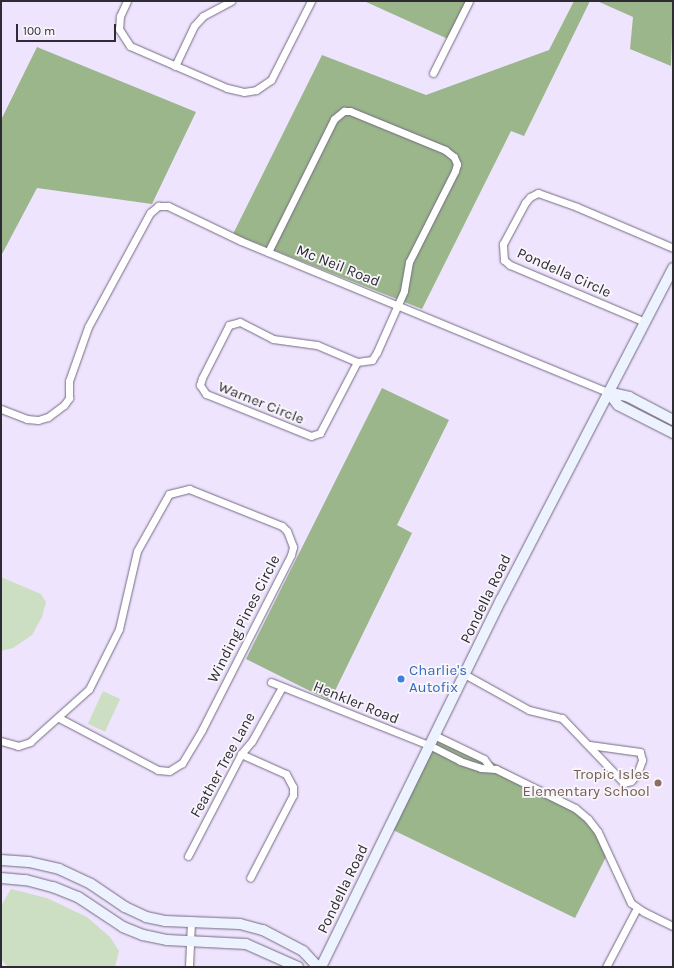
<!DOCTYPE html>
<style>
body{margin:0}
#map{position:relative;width:674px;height:968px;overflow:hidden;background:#efe4fe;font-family:Karla,sans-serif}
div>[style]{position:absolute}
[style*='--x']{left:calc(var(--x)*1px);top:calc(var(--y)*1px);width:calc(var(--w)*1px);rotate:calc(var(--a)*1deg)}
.green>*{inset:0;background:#cddfc2;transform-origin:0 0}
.forest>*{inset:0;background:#9ab68a}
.roads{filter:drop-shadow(0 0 1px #746a80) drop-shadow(0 0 1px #746a80)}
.street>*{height:7px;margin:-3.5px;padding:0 3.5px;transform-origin:3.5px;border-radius:3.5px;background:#fff}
.secondary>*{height:10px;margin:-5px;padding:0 5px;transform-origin:5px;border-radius:5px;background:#ecf2fe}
.dots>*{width:11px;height:11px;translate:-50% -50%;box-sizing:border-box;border:2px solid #f8f6fb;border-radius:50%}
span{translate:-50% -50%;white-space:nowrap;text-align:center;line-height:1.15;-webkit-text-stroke:3.5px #f8f6fb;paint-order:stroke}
.street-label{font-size:15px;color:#2f2b35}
.shop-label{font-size:15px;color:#366cbe}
.left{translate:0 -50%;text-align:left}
.education-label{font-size:15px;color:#785e54}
.right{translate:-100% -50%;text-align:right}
.frame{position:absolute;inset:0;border:2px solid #2f2b35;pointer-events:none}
.scale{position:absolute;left:16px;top:24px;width:100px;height:18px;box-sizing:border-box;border:2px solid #2f2b35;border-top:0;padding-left:5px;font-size:12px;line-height:14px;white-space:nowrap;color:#2f2b35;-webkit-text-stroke:3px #f8f6fb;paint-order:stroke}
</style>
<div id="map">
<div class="green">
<div style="clip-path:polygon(1px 577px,41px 594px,46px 602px,42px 617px,32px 635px,13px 648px,1px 651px)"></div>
<div style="left:103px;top:691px;width:19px;height:36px;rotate:25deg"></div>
<div style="clip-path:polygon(11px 889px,47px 898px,87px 917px,110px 937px,119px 951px,115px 967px,8px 967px,1px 959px,1px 906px)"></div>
</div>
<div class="forest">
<div style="clip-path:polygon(364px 1px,467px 1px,448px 39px)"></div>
<div style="clip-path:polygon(574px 1px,590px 1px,524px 136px,511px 131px,422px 309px,233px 234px,322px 55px,426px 95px,549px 50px)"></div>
<div style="clip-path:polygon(597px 1px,673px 1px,671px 66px,630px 49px,633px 17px)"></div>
<div style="clip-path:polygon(37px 47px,196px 112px,152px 204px,37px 188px,1px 256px,1px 120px)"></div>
<div style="clip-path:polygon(382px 388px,449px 420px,397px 525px,412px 533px,330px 701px,246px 659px)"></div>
<div style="clip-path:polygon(441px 734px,585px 813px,608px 853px,575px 918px,393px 830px)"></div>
</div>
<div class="roads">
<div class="street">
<div style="--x:127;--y:1;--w:17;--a:115"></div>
<div style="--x:120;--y:16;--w:13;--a:94"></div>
<div style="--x:119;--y:29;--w:20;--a:57"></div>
<div style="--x:130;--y:46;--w:106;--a:23.4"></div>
<div style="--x:227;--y:88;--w:17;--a:13"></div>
<div style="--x:244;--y:92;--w:12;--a:-9"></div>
<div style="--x:256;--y:90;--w:18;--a:-34"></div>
<div style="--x:271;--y:80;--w:89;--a:-63.1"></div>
<div style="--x:175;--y:66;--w:44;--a:-64.6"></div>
<div style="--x:194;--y:26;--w:13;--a:-48"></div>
<div style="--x:203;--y:16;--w:32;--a:-28"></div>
<div style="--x:433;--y:73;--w:80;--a:-63.4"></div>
<div style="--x:268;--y:252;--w:148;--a:-63.6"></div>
<div style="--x:334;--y:119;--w:13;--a:-39"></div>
<div style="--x:344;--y:111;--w:6;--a:0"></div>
<div style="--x:350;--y:111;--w:103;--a:22.3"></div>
<div style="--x:445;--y:150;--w:11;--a:38"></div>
<div style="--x:454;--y:157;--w:8;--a:67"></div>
<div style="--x:457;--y:164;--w:7;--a:106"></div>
<div style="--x:455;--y:171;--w:102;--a:116.8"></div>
<div style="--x:409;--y:262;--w:29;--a:100"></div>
<div style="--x:404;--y:291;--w:67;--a:113.9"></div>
<div style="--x:377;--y:352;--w:9;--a:122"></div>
<div style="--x:372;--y:360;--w:15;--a:172"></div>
<div style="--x:240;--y:322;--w:37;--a:27"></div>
<div style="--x:273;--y:339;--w:44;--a:7.8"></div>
<div style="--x:317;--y:345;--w:43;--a:23"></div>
<div style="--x:357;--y:362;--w:80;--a:117.5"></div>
<div style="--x:320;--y:433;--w:9;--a:162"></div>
<div style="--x:311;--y:436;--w:113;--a:-158.2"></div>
<div style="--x:206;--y:394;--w:11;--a:-124"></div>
<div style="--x:200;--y:385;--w:7;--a:-74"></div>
<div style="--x:202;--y:378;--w:59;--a:-63"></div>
<div style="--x:229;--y:325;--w:11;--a:-15"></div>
<div style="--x:645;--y:322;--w:147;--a:-157.1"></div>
<div style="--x:510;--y:265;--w:8;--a:-140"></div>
<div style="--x:504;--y:260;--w:16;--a:-94"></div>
<div style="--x:503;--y:244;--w:47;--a:-61.8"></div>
<div style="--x:525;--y:203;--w:8;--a:-50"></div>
<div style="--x:530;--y:197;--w:9;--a:-27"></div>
<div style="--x:538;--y:193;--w:41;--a:19.7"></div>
<div style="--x:577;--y:207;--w:104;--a:23.1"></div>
<div style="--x:1;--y:409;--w:28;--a:21"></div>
<div style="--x:27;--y:419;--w:11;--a:5"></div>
<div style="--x:38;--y:420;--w:10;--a:-17"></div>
<div style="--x:48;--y:417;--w:20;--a:-37"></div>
<div style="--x:64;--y:405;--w:9;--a:-54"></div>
<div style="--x:69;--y:398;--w:17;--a:-90"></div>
<div style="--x:69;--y:381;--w:57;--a:-70.6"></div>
<div style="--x:88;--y:327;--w:130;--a:-61.5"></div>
<div style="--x:150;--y:213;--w:11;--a:-41"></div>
<div style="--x:158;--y:206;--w:10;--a:0"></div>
<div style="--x:168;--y:206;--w:81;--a:25.6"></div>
<div style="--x:241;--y:241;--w:397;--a:22.4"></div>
<div style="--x:466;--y:675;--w:72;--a:29.1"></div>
<div style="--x:529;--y:710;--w:34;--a:14"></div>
<div style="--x:562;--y:718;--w:90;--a:46.4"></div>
<div style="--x:624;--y:783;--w:7;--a:-16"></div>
<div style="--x:631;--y:781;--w:9;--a:-49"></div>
<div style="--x:637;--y:774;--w:15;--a:-70"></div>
<div style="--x:642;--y:760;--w:8;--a:-104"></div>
<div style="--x:640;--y:752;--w:51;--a:-172.2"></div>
<div style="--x:271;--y:682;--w:172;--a:21.8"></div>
<div style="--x:431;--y:746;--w:33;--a:27"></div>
<div style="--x:460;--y:761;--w:22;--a:18"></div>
<div style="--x:481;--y:768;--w:15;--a:4"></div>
<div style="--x:496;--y:769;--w:88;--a:26.3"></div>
<div style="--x:575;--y:808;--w:17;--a:40"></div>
<div style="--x:588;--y:819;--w:16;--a:52"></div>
<div style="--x:598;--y:832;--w:78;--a:65.1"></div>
<div style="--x:631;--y:903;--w:16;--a:35"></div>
<div style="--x:644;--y:912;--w:32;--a:26"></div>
<div style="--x:436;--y:736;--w:53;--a:25.6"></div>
<div style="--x:484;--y:759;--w:10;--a:53"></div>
<div style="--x:1;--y:741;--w:18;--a:16"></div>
<div style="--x:18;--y:746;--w:13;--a:-18"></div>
<div style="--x:30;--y:742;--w:79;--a:-41.9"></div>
<div style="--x:89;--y:689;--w:67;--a:-63.4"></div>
<div style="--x:119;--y:629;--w:80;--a:-77"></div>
<div style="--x:137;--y:551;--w:65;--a:-60.7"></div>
<div style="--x:169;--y:494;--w:21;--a:-14"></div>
<div style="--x:189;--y:489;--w:100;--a:21.7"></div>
<div style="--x:282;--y:526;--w:7;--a:45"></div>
<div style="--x:287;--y:531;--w:17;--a:69"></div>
<div style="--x:293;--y:547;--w:8;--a:104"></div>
<div style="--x:291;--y:555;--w:196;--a:117"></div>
<div style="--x:202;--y:730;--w:39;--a:121"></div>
<div style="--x:182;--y:763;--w:15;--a:148"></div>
<div style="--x:169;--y:771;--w:11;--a:-175"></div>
<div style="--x:158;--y:770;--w:112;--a:-152.3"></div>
<div style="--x:241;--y:754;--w:49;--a:24"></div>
<div style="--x:286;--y:774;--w:15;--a:62"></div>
<div style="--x:293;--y:787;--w:8;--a:90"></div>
<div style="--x:293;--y:795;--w:93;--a:117.4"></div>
<div style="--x:188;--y:856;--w:115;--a:-62.5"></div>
<div style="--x:241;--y:754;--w:17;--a:-50"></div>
<div style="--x:252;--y:741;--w:62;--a:-60.9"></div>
<div style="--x:189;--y:967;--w:45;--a:-87.5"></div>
<div style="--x:606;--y:967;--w:67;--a:-62.3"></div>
</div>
<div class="secondary">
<div style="--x:608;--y:392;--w:16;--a:52"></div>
<div style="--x:618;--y:405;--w:62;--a:27"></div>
<div style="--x:608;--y:392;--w:22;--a:13"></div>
<div style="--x:629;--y:397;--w:50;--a:27.6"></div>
<div style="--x:1;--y:860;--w:28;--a:4"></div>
<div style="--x:29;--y:862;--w:31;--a:13"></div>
<div style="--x:59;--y:869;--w:35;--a:25"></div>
<div style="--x:91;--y:884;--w:41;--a:34.1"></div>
<div style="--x:125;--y:907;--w:23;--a:25"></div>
<div style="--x:146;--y:917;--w:19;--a:12"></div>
<div style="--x:165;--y:921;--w:75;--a:2.3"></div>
<div style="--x:240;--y:924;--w:24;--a:15"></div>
<div style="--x:263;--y:930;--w:45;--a:27.7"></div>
<div style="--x:303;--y:951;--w:22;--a:47"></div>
<div style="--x:1;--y:878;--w:25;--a:5"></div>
<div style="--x:26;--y:880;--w:28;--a:15"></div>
<div style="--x:53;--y:887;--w:27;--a:22"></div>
<div style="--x:78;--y:897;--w:54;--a:33.7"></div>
<div style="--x:123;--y:927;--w:22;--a:22"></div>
<div style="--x:143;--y:935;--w:25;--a:12"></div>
<div style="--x:167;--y:940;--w:79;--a:2.9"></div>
<div style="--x:246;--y:944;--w:57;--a:23.9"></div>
<div style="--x:321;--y:967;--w:409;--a:-63.9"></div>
<div style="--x:501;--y:600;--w:374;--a:-62.6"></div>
</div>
</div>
<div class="dots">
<div style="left:401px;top:679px;background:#3f7fe0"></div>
<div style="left:658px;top:783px;background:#8d6e63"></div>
</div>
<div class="street-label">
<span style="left:338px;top:266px;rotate:22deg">Mc Neil Road</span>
<span style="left:564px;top:273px;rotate:24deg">Pondella Circle</span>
<span style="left:261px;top:403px;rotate:22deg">Warner Circle</span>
<span style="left:486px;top:599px;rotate:-64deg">Pondella Road</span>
<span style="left:244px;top:619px;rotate:-63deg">Winding Pines Circle</span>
<span style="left:356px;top:703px;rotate:22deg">Henkler Road</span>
<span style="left:223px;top:765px;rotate:-61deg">Feather Tree Lane</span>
<span style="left:343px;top:889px;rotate:-64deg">Pondella Road</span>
</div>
<div class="shop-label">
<span class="left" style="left:409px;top:679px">Charlie's<br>Autofix</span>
</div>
<div class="education-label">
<span class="right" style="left:650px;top:783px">Tropic Isles<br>Elementary School</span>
</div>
<div class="frame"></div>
<div class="scale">100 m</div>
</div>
